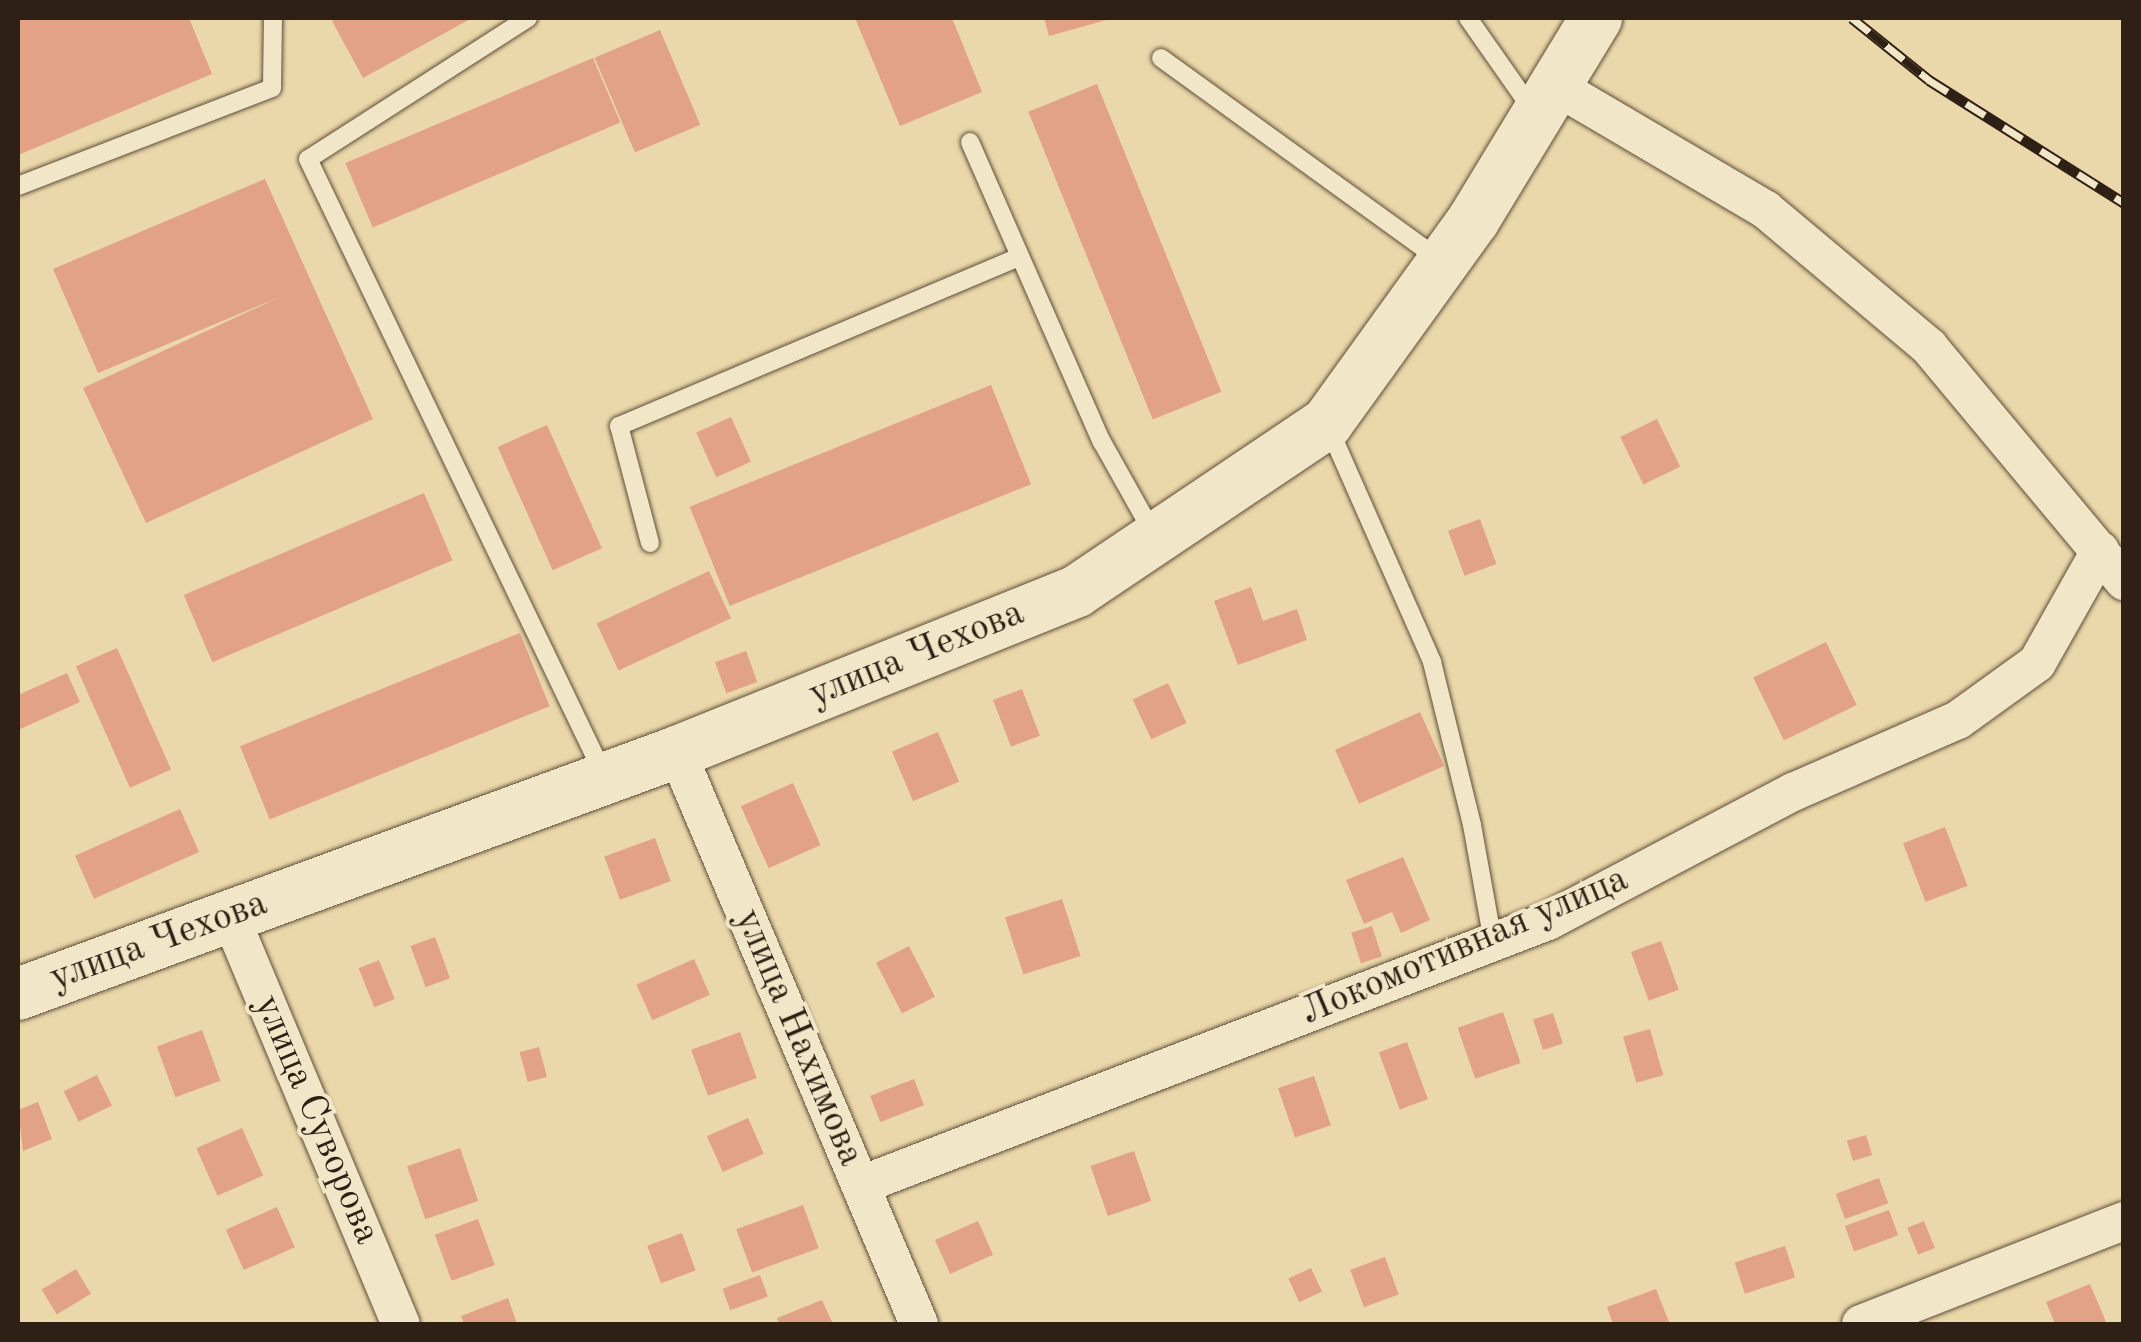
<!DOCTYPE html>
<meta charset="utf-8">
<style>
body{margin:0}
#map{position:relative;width:2141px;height:1342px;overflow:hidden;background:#ebd8aa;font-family:"Old Standard TT",serif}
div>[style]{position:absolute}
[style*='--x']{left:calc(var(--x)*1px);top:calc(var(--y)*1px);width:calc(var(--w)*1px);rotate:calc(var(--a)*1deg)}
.building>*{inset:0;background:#e2a286;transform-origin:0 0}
.roads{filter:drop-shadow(0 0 2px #5e4e3a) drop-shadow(0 0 2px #5e4e3a)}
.lane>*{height:18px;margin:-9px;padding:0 9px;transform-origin:9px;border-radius:9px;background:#f2e6c8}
.street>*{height:38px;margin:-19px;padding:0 19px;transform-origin:19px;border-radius:19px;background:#f2e6c8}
.secondary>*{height:52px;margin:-26px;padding:0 26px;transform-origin:26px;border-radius:26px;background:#f2e6c8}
.rail>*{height:11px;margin-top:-5.5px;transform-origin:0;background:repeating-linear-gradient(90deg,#f2e6c8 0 22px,#2f2015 0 44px);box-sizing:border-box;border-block:2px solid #2f2015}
span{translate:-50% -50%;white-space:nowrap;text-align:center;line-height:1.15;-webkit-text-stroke:8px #f2e6c8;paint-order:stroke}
.street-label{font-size:38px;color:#2f2015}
.frame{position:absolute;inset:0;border:20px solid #2f2015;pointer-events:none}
</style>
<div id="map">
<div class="building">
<div style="clip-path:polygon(18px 18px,189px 18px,212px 74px,18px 155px)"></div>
<div style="clip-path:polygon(338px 18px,472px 18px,363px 78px,332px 21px)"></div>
<div style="clip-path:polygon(855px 18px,952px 18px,982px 92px,900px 126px)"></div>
<div style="clip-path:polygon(1044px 18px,1110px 18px,1110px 19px,1049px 36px)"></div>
<div style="left:660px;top:30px;width:103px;height:71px;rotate:67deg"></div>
<div style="left:593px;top:58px;width:70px;height:269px;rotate:67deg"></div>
<div style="left:1097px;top:84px;width:332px;height:74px;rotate:68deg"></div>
<div style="clip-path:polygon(265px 179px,373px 419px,146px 523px,83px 388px,280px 297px,98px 373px,53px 269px)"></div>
<div style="left:991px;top:385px;width:107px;height:325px;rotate:68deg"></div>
<div style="left:731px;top:417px;width:49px;height:38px;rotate:66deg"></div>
<div style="left:1657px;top:419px;width:53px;height:41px;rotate:64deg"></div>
<div style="left:547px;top:425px;width:135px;height:54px;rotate:66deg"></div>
<div style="left:424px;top:493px;width:73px;height:261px;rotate:67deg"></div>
<div style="left:1480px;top:519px;width:48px;height:34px;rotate:70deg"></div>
<div style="left:709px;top:571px;width:52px;height:124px;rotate:65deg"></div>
<div style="clip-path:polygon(1251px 587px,1263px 621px,1297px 609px,1307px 640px,1238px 665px,1214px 601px)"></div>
<div style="left:520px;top:633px;width:79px;height:302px;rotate:68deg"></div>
<div style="left:1826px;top:642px;width:70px;height:81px;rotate:64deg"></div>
<div style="left:117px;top:648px;width:133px;height:45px;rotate:66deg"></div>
<div style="left:746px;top:651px;width:33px;height:33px;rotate:70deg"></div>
<div style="clip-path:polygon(67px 673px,80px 702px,18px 730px,18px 695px)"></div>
<div style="left:1168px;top:683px;width:44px;height:39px;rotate:65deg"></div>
<div style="left:1022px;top:689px;width:50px;height:31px;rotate:69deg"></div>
<div style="left:1420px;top:712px;width:59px;height:93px;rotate:66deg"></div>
<div style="left:938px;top:732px;width:54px;height:50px;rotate:67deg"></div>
<div style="left:793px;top:783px;width:68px;height:57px;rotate:66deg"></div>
<div style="left:180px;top:809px;width:47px;height:115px;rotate:66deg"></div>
<div style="left:1945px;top:827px;width:63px;height:45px;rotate:69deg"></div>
<div style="left:655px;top:838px;width:46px;height:54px;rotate:70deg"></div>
<div style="clip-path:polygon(1403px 857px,1430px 920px,1401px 933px,1392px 912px,1364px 924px,1346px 880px)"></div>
<div style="left:1062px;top:899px;width:60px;height:60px;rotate:72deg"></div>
<div style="left:1372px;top:926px;width:32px;height:22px;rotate:72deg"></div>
<div style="left:435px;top:937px;width:44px;height:26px;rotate:70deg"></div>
<div style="left:1661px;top:941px;width:52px;height:32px;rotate:70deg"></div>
<div style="left:909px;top:946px;width:57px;height:37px;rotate:63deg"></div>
<div style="left:694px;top:959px;width:39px;height:63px;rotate:66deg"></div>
<div style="left:379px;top:960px;width:42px;height:22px;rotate:68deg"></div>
<div style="left:1503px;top:1012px;width:54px;height:48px;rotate:71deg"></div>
<div style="left:1553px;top:1013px;width:32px;height:21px;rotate:72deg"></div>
<div style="left:1650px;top:1029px;width:48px;height:28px;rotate:74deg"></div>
<div style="left:202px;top:1030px;width:54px;height:48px;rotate:70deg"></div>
<div style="left:740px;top:1032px;width:49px;height:52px;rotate:70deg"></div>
<div style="left:1407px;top:1042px;width:61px;height:30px;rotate:70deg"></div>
<div style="left:539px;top:1047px;width:31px;height:20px;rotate:75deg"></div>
<div style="left:97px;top:1075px;width:34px;height:37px;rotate:64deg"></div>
<div style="left:1314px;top:1076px;width:52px;height:38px;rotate:71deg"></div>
<div style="left:914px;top:1079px;width:28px;height:47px;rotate:69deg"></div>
<div style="clip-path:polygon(38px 1102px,52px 1139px,23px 1151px,18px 1110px)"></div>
<div style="left:748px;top:1118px;width:39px;height:45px;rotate:66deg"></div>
<div style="left:242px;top:1128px;width:52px;height:50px;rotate:66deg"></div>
<div style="left:1866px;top:1135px;width:21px;height:20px;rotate:73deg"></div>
<div style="left:460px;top:1148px;width:56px;height:56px;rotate:71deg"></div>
<div style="left:1134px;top:1151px;width:53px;height:46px;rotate:71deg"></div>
<div style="left:1879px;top:1178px;width:27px;height:46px;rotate:70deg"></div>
<div style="left:803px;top:1205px;width:46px;height:71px;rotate:70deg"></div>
<div style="left:277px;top:1207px;width:44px;height:56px;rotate:66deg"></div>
<div style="left:1889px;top:1210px;width:27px;height:47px;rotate:70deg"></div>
<div style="left:478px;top:1219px;width:49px;height:46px;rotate:70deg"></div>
<div style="left:978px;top:1221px;width:37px;height:47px;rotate:66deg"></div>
<div style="left:1924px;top:1221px;width:29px;height:18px;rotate:68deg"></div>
<div style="left:682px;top:1233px;width:40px;height:37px;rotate:70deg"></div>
<div style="left:1785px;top:1246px;width:33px;height:53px;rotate:72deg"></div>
<div style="left:1385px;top:1257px;width:40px;height:37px;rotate:70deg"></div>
<div style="left:1311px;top:1268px;width:26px;height:25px;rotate:65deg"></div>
<div style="left:76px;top:1269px;width:29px;height:40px;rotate:59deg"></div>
<div style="left:760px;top:1275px;width:23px;height:40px;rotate:70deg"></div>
<div style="clip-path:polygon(2090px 1284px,2107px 1324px,2055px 1324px,2046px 1302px)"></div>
<div style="clip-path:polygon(1656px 1289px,1669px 1322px,1613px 1324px,1607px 1307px)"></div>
<div style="clip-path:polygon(508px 1298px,517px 1324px,464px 1324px,461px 1316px)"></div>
<div style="clip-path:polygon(822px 1300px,833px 1324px,779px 1324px,777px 1318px)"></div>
</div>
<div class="roads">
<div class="lane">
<div style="--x:528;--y:18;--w:261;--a:147.3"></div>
<div style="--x:308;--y:159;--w:681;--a:64.34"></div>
<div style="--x:1468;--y:18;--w:113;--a:55"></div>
<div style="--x:1161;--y:58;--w:343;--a:35.9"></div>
<div style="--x:970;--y:142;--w:328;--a:66.3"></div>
<div style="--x:1102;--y:442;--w:104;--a:60.7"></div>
<div style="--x:18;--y:186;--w:272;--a:-21.1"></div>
<div style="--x:272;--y:88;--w:70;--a:-89.2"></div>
<div style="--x:1329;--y:428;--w:256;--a:66.2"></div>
<div style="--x:1432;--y:662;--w:168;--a:76.2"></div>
<div style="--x:1472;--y:825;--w:119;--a:79.8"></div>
<div style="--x:650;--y:543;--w:121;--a:-104.8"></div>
<div style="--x:619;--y:426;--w:435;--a:-22.9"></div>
</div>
<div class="street">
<div style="--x:1559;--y:88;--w:240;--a:30.5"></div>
<div style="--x:1766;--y:210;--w:213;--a:40"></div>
<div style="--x:1929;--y:347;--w:305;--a:50.2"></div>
<div style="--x:677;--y:752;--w:621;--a:67.07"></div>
<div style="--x:230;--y:916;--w:442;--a:67.3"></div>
<div style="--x:861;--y:1185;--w:736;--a:-21.02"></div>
<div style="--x:1548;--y:921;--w:277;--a:-27.8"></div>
<div style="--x:1793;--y:792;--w:180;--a:-23.6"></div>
<div style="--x:1958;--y:720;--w:97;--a:-35.8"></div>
<div style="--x:2037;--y:663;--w:129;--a:-60.6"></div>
<div style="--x:1861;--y:1324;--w:282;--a:-21.4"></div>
</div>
<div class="secondary">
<div style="--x:18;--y:994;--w:702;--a:-20.16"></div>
<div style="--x:677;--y:752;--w:431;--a:-21.9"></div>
<div style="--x:1077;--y:591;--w:301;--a:-33.9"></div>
<div style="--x:1327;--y:423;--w:251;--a:-54.2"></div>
<div style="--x:1474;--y:219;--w:235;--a:-58.7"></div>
</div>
</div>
<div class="rail">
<div style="--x:1852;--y:18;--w:99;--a:38.8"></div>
<div style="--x:1929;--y:80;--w:231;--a:32.2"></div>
</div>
<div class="street-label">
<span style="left:917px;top:655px;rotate:-22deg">улица Чехова</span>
<span style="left:159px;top:942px;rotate:-20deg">улица Чехова</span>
<span style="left:1465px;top:947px;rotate:-23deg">Локомотивная улица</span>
<span style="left:798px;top:1038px;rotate:67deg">улица Нахимова</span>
<span style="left:316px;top:1120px;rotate:67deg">улица Суворова</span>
</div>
<div class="frame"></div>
</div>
